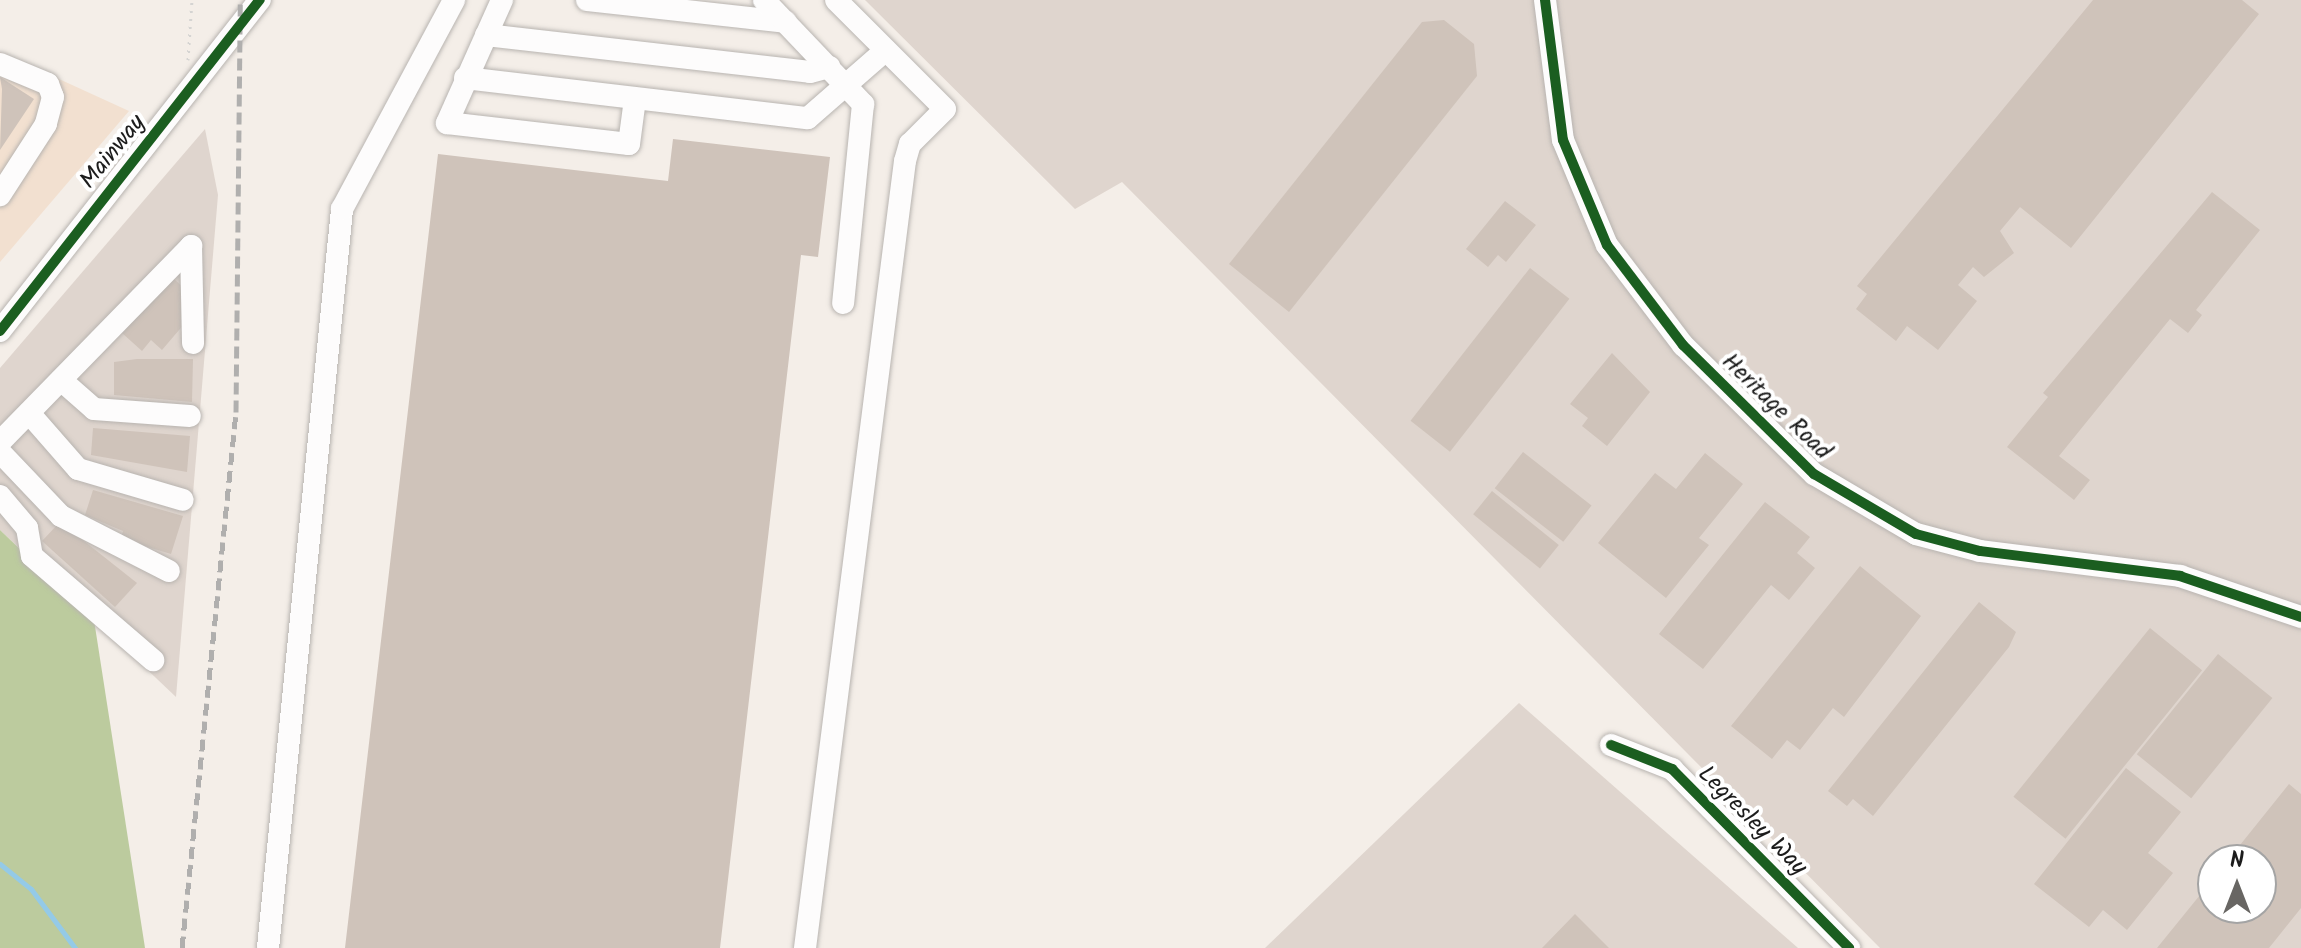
<!DOCTYPE html>
<style>
body{margin:0}
#map{position:relative;width:2301px;height:948px;overflow:hidden;background:#f4eee8;font-family:Kalam,sans-serif}
div>[style]{position:absolute}
[style*='--x']{left:calc(var(--x)*1px);top:calc(var(--y)*1px);width:calc(var(--w)*1px);rotate:calc(var(--a)*1deg)}
.built>*{inset:0;background:#f2e0d0}
.industrial>*{inset:0;background:#dfd5ce}
.forest>*{inset:0;background:#bccb9e}
.stream>*{height:5px;margin:-2.5px;padding:0 2.5px;transform-origin:2.5px;border-radius:2.5px;background:#94cae7}
.building>*{inset:0;background:#cfc3ba;transform-origin:0 0}
.path>*{height:3px;margin-top:-1.5px;transform-origin:0;background:repeating-linear-gradient(90deg,#d5d4d2 0 2px,transparent 0 8px)}
.roads{filter:drop-shadow(0 0 2px #b8b4b0) drop-shadow(0 0 2px #b8b4b0)}
.minor>*{height:22px;margin:-11px;padding:0 11px;transform-origin:11px;border-radius:11px;background:#fdfcfc}
.rail>*{height:5px;margin-top:-2.5px;transform-origin:0;background:repeating-linear-gradient(90deg,#b0afae 0 12px,transparent 0 18px)}
.cycleway>*{height:10px;margin:-5px;padding:0 5px;transform-origin:5px;border-radius:5px;background:#1b5e20}
span{translate:-50% -50%;white-space:nowrap;text-align:center;line-height:1.15;-webkit-text-stroke:8px #fff;paint-order:stroke}
.street-label{font-size:24px;color:#1c1c1c}
.north{position:absolute;left:2197px;top:844px;width:80px;height:80px;box-sizing:border-box;background:#fff;border:2px solid #a4a4a4;border-radius:50%;rotate:0deg;font-size:22px;font-weight:700;line-height:32px;text-align:center;color:#1c1c1c}
.north::after{content:'';display:block;margin:auto;width:28px;height:36px;background:#686663;clip-path:polygon(50% 0,100% 100%,50% 72%,0 100%)}
</style>
<div id="map">
<div class="built">
<div style="clip-path:polygon(0 52px,129px 111px,0 262px)"></div>
</div>
<div class="industrial">
<div style="clip-path:polygon(evenodd,865px 0,2301px 0,2301px 948px,1880px 948px,1122px 182px,1075px 209px,865px 0,2213px 860px,2261px 860px,2261px 908px,2213px 908px,2213px 860px)"></div>
<div style="clip-path:polygon(205px 129px,218px 195px,176px 697px,0 530px,0 368px)"></div>
<div style="clip-path:polygon(1519px 703px,1798px 948px,1265px 948px)"></div>
</div>
<div class="forest">
<div style="clip-path:polygon(0 530px,94px 620px,145px 948px,0 948px)"></div>
</div>
<div class="stream">
<div style="--x:0;--y:864;--w:40;--a:39"></div>
<div style="--x:31;--y:889;--w:74;--a:53.3"></div>
</div>
<div class="building">
<div style="clip-path:polygon(2093px 0,2242px 0,2259px 14px,2071px 248px,2020px 207px,2000px 231px,2014px 253px,1984px 277px,1973px 267px,1958px 285px,1977px 301px,1938px 350px,1907px 326px,1896px 341px,1856px 309px,1867px 294px,1857px 286px)"></div>
<div style="clip-path:polygon(1444px 20px,1474px 44px,1477px 76px,1289px 312px,1229px 264px,1422px 22px)"></div>
<div style="clip-path:polygon(0 77px,34px 99px,0 150px,2px 89px)"></div>
<div style="clip-path:polygon(673px 139px,830px 157px,818px 257px,801px 255px,720px 948px,345px 948px,438px 154px,668px 181px)"></div>
<div style="clip-path:polygon(2212px 192px,2260px 230px,2196px 310px,2202px 315px,2188px 333px,2170px 319px,2059px 456px,2090px 480px,2074px 500px,2007px 447px,2048px 397px,2043px 393px)"></div>
<div style="clip-path:polygon(1505px 201px,1536px 225px,1506px 262px,1498px 255px,1488px 267px,1466px 249px)"></div>
<div style="left:1530px;top:268px;width:50px;height:194px;rotate:38deg"></div>
<div style="clip-path:polygon(172px 277px,191px 295px,191px 316px,162px 350px,151px 340px,142px 351px,122px 333px)"></div>
<div style="clip-path:polygon(1612px 353px,1650px 392px,1607px 446px,1582px 426px,1588px 418px,1570px 404px)"></div>
<div style="clip-path:polygon(137px 359px,193px 359px,192px 402px,114px 395px,114px 362px)"></div>
<div style="clip-path:polygon(93px 428px,190px 436px,187px 472px,91px 455px)"></div>
<div style="left:1523px;top:452px;width:87px;height:46px;rotate:38deg"></div>
<div style="clip-path:polygon(1705px 453px,1743px 484px,1699px 538px,1709px 545px,1666px 598px,1598px 543px,1655px 473px,1676px 489px)"></div>
<div style="clip-path:polygon(93px 490px,183px 516px,171px 554px,121px 539px,123px 531px,85px 515px)"></div>
<div style="left:1492px;top:491px;width:86px;height:30px;rotate:39deg"></div>
<div style="clip-path:polygon(1765px 502px,1810px 537px,1797px 553px,1815px 568px,1789px 600px,1771px 585px,1703px 669px,1659px 634px)"></div>
<div style="clip-path:polygon(60px 522px,137px 583px,115px 607px,42px 541px)"></div>
<div style="clip-path:polygon(1860px 566px,1921px 616px,1844px 717px,1833px 708px,1800px 750px,1787px 740px,1772px 759px,1731px 726px)"></div>
<div style="clip-path:polygon(1979px 602px,2016px 632px,2009px 647px,1873px 816px,1853px 799px,1847px 806px,1828px 791px)"></div>
<div style="left:2150px;top:628px;width:67px;height:217px;rotate:39deg"></div>
<div style="left:2218px;top:654px;width:70px;height:129px;rotate:39deg"></div>
<div style="clip-path:polygon(2126px 768px,2181px 812px,2148px 853px,2173px 873px,2127px 930px,2103px 910px,2089px 927px,2034px 884px)"></div>
<div style="clip-path:polygon(2289px 784px,2301px 794px,2301px 908px,2269px 948px,2157px 948px,2213px 879px,2213px 908px,2261px 908px,2261px 860px,2228px 860px)"></div>
<div style="clip-path:polygon(1575px 914px,1609px 948px,1542px 948px)"></div>
</div>
<div class="path">
<div style="--x:188;--y:60;--w:60;--a:-86.2"></div>
</div>
<div class="roads">
<div class="minor">
<div style="--x:502;--y:0;--w:135;--a:114.1"></div>
<div style="--x:447;--y:123;--w:183;--a:6.6"></div>
<div style="--x:629;--y:144;--w:45;--a:-82.4"></div>
<div style="--x:587;--y:0;--w:200;--a:6.3"></div>
<div style="--x:764;--y:0;--w:144;--a:46.4"></div>
<div style="--x:863;--y:104;--w:200;--a:95.7"></div>
<div style="--x:1545;--y:0;--w:141;--a:82.7"></div>
<div style="--x:1563;--y:140;--w:114;--a:67.3"></div>
<div style="--x:1607;--y:245;--w:126;--a:52.8"></div>
<div style="--x:1683;--y:345;--w:184;--a:44.6"></div>
<div style="--x:1814;--y:474;--w:118;--a:30.5"></div>
<div style="--x:1916;--y:534;--w:66;--a:14.9"></div>
<div style="--x:1980;--y:551;--w:202;--a:7.1"></div>
<div style="--x:2180;--y:576;--w:128;--a:18.7"></div>
<div style="--x:486;--y:35;--w:326;--a:6.5"></div>
<div style="--x:810;--y:72;--w:20;--a:-15"></div>
<div style="--x:0;--y:64;--w:52;--a:22.6"></div>
<div style="--x:48;--y:84;--w:14;--a:69"></div>
<div style="--x:53;--y:97;--w:28;--a:105"></div>
<div style="--x:46;--y:124;--w:85;--a:122.9"></div>
<div style="--x:465;--y:78;--w:345;--a:6.7"></div>
<div style="--x:808;--y:118;--w:103;--a:-41.1"></div>
<div style="--x:0;--y:331;--w:421;--a:-51.9"></div>
<div style="--x:61;--y:380;--w:44;--a:41.3"></div>
<div style="--x:94;--y:409;--w:96;--a:4.2"></div>
<div style="--x:29;--y:413;--w:74;--a:48.8"></div>
<div style="--x:78;--y:469;--w:109;--a:16.4"></div>
<div style="--x:0;--y:442;--w:274;--a:-45.7"></div>
<div style="--x:191;--y:246;--w:97;--a:88.8"></div>
<div style="--x:0;--y:452;--w:88;--a:46.4"></div>
<div style="--x:61;--y:516;--w:121;--a:27"></div>
<div style="--x:0;--y:496;--w:42;--a:49.8"></div>
<div style="--x:27;--y:528;--w:28;--a:80"></div>
<div style="--x:32;--y:556;--w:160;--a:40.7"></div>
<div style="--x:1611;--y:745;--w:66;--a:21.5"></div>
<div style="--x:1672;--y:769;--w:252;--a:45.3"></div>
<div style="--x:268;--y:948;--w:743;--a:-84.28"></div>
<div style="--x:342;--y:209;--w:237;--a:-61.8"></div>
<div style="--x:805;--y:948;--w:793;--a:-82.76"></div>
<div style="--x:905;--y:161;--w:18;--a:-74"></div>
<div style="--x:910;--y:144;--w:49;--a:-45"></div>
<div style="--x:945;--y:109;--w:154;--a:-135"></div>
</div>
</div>
<div class="rail">
<div style="--x:182;--y:948;--w:539;--a:-84.25"></div>
<div style="--x:236;--y:412;--w:412;--a:-89.4"></div>
</div>
<div class="cycleway">
<div style="--x:1545;--y:0;--w:141;--a:82.7"></div>
<div style="--x:1563;--y:140;--w:114;--a:67.3"></div>
<div style="--x:1607;--y:245;--w:126;--a:52.8"></div>
<div style="--x:1683;--y:345;--w:184;--a:44.6"></div>
<div style="--x:1814;--y:474;--w:118;--a:30.5"></div>
<div style="--x:1916;--y:534;--w:66;--a:14.9"></div>
<div style="--x:1980;--y:551;--w:202;--a:7.1"></div>
<div style="--x:2180;--y:576;--w:128;--a:18.7"></div>
<div style="--x:0;--y:331;--w:421;--a:-51.9"></div>
<div style="--x:1611;--y:745;--w:66;--a:21.5"></div>
<div style="--x:1672;--y:769;--w:252;--a:45.3"></div>
</div>
<div class="street-label">
<span style="left:113px;top:152px;rotate:-51deg">Mainway</span>
<span style="left:1776px;top:407px;rotate:44deg">Heritage Road</span>
<span style="left:1752px;top:821px;rotate:45deg">Legresley Way</span>
</div>
<div class="north">N</div>
</div>
